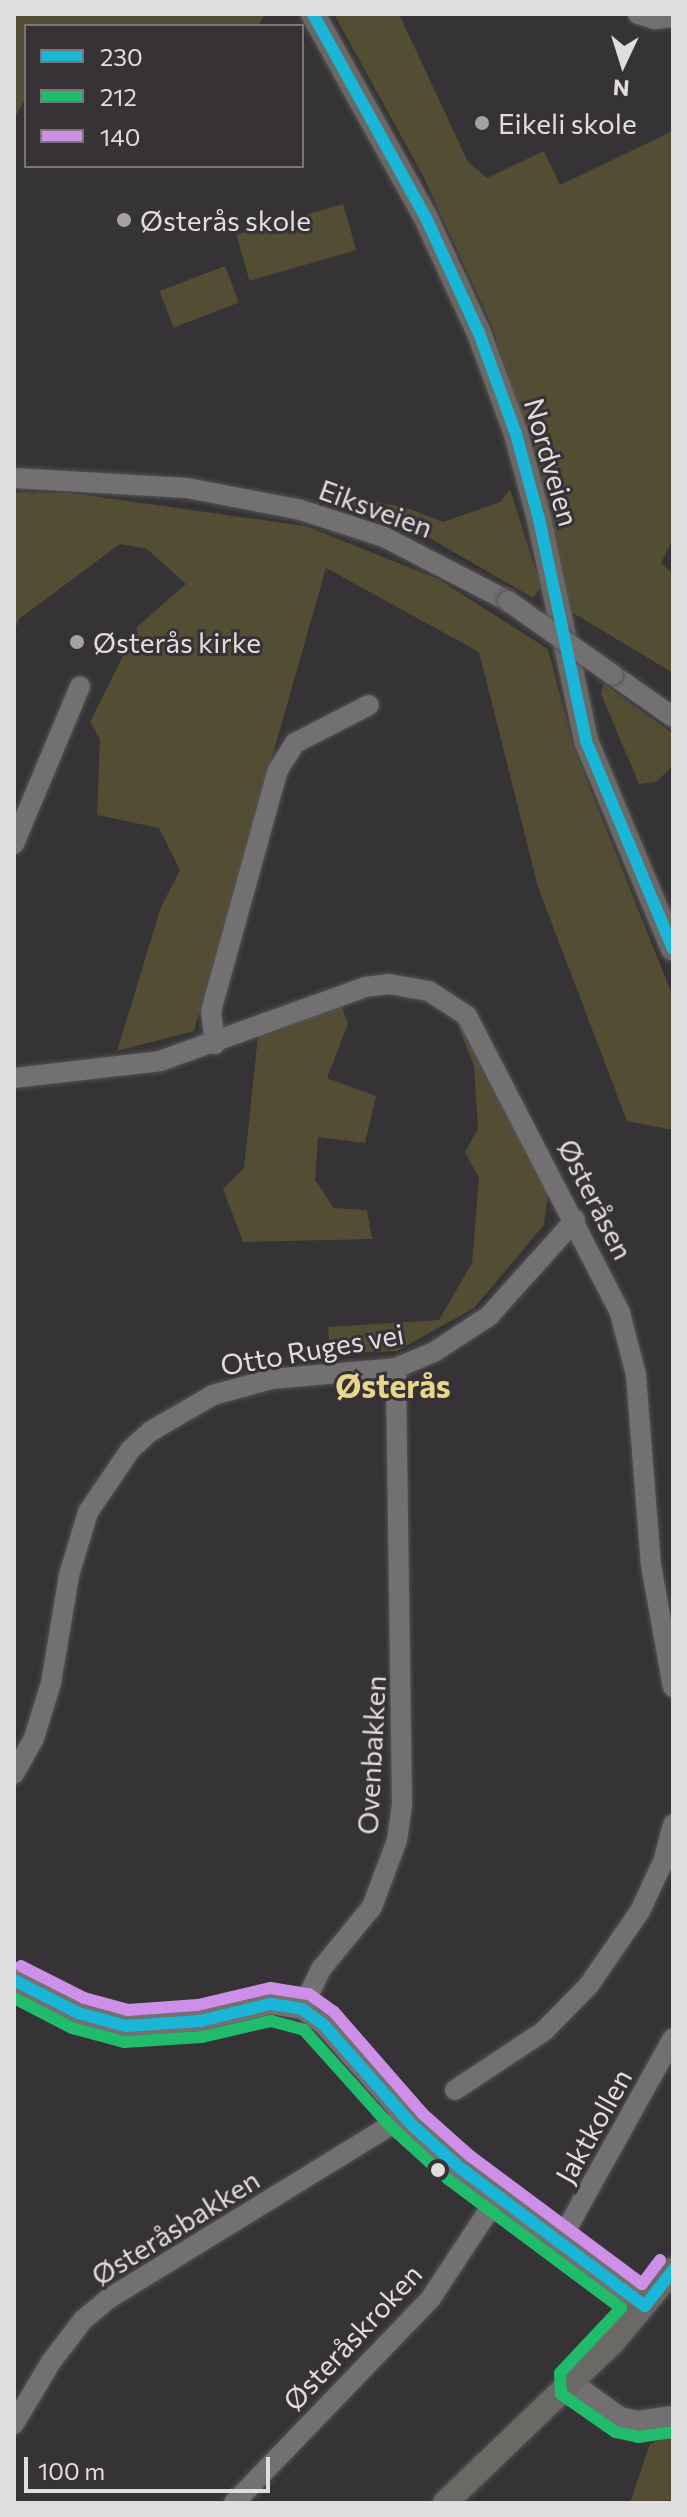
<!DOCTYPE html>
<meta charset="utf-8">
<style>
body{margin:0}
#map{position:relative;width:687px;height:2517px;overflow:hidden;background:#353335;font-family:Commissioner,sans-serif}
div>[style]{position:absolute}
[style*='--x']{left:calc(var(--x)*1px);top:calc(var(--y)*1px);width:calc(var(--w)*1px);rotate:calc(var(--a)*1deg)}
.green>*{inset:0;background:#534d33;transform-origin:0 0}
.roads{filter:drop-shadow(0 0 2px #545253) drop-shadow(0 0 2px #545253)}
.minor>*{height:20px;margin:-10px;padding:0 10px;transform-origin:10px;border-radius:10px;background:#727071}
.major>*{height:24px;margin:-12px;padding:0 12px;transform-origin:12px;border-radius:12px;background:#6b6965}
.bridges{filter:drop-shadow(0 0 2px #545253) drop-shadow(0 0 2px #545253)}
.minor-bridge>*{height:20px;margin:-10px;padding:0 10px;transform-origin:10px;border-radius:10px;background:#727071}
.bus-1>*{height:12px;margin:-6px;padding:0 6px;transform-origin:6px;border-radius:6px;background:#1ab6d8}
.bus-2>*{height:12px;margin:-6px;padding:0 6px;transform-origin:6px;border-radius:6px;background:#20bc6c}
.bus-3>*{height:12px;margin:-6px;padding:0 6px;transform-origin:6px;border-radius:6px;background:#ce8fe9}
.dots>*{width:22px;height:22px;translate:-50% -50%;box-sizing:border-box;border:4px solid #363236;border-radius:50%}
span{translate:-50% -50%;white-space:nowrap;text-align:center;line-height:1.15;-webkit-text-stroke:6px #363236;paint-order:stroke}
.poi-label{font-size:28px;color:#e0dddf}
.left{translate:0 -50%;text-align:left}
.street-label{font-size:28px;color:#e0dddf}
.quarter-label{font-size:32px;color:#ead689;font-weight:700}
.frame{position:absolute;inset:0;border:16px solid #e0dddf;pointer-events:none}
.legend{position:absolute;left:24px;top:24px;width:280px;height:144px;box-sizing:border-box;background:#363236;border:2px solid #7a767a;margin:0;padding:10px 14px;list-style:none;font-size:24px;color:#e0dddf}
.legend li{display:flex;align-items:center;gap:16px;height:40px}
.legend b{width:40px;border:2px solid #7a767a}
.north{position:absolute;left:583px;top:24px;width:80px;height:80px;-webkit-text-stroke:6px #363236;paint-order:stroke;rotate:184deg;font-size:22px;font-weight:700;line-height:32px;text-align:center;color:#e0dddf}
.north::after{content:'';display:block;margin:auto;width:28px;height:36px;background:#e0dddf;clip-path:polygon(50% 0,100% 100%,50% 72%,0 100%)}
.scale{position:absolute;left:24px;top:2457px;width:246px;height:36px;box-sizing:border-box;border:4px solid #e0dddf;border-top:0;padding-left:10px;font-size:24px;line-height:28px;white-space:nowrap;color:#e0dddf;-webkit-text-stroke:6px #363236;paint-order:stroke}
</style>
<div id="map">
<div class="green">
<div style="clip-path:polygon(14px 14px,265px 14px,258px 26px,26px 26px,26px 97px,14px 120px)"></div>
<div style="clip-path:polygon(334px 14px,399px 14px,468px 162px,487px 178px,544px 151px,560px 185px,673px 131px,673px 539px,661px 563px,673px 574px,673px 673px,568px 610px,550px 516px,493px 328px,424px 178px)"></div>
<div style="left:343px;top:204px;width:48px;height:111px;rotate:74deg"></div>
<div style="left:225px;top:266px;width:39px;height:70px;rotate:69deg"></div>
<div style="clip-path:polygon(510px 489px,541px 587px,533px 598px,428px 537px,322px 496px,325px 491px,407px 508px,443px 522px,500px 502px)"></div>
<div style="clip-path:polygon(14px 492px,70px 493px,306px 526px,438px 579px,548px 649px,574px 748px,673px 997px,673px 1130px,627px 1121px,538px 887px,479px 652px,326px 568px,194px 1031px,117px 1051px,161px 907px,180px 870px,159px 828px,97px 815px,100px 739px,90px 722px,138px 626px,186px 584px,147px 549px,120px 544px,19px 619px,14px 632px)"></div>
<div style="clip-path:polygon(603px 683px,673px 734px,673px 766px,656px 782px,639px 784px,601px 694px)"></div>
<div style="clip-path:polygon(341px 1005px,348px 1024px,327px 1078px,376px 1096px,365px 1143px,318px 1137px,315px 1180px,334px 1208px,367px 1210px,372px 1239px,243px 1242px,223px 1189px,244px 1168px,258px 1036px)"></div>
<div style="clip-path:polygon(456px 1020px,486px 1061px,548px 1193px,544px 1225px,474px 1308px,397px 1351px,330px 1354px,328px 1327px,439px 1320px,472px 1263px,479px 1178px,465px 1152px,478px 1129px,474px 1066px)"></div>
<div style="clip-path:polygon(673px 2433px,673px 2500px,630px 2503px,650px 2444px)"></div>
</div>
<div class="roads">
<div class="minor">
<div style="--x:638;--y:14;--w:17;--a:17"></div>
<div style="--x:654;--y:19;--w:19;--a:-6"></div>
<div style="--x:14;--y:478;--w:173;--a:3.3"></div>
<div style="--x:187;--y:488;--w:116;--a:10.9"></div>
<div style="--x:301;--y:510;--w:87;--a:18"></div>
<div style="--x:384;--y:537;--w:140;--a:27.3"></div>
<div style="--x:613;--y:675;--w:73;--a:35"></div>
<div style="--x:14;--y:844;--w:171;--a:-67.3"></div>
<div style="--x:215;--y:1044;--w:33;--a:-97"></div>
<div style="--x:211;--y:1011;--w:250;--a:-74.5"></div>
<div style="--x:278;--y:770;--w:32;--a:-58"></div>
<div style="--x:295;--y:743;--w:83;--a:-27.2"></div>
<div style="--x:14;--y:1078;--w:147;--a:-6.6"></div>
<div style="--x:160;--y:1061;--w:218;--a:-19.8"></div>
<div style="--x:365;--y:987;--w:24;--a:-7"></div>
<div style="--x:389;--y:984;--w:41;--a:9.9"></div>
<div style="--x:429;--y:991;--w:45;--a:33.3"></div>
<div style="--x:467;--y:1016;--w:334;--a:62.7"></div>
<div style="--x:620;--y:1313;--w:64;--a:75.5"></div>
<div style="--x:636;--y:1375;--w:191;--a:85.5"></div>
<div style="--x:651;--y:1565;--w:124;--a:79.8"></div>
<div style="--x:14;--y:1774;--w:41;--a:-60.9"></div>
<div style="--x:34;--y:1738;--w:58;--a:-72.8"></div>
<div style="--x:51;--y:1683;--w:109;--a:-80.5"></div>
<div style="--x:69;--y:1575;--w:66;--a:-73.2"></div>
<div style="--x:88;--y:1512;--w:76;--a:-55.7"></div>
<div style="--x:131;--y:1449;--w:27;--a:-42"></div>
<div style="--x:151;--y:1431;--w:72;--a:-30.1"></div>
<div style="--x:213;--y:1395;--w:60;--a:-15.4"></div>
<div style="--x:271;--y:1379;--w:125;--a:-5"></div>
<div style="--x:396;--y:1368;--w:41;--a:-22.8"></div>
<div style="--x:434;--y:1352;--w:66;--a:-33.2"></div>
<div style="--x:489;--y:1316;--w:129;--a:-48.1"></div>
<div style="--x:14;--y:1980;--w:72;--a:27.3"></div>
<div style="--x:78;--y:2013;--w:50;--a:15.2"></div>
<div style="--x:126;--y:2026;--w:74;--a:-3.9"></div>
<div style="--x:200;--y:2021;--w:73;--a:-13.5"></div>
<div style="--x:271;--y:2004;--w:31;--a:9"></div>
<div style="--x:302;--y:2009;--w:26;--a:36"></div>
<div style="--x:323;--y:2024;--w:135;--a:48.6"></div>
<div style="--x:412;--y:2125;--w:63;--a:41.8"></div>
<div style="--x:459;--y:2167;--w:232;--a:36.8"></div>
<div style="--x:302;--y:2009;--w:44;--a:-64.6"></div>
<div style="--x:321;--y:1969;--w:80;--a:-50.6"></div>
<div style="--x:372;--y:1907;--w:72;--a:-69.5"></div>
<div style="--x:397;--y:1840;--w:35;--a:-82"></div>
<div style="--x:402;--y:1805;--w:437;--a:-90.8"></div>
<div style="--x:455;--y:2090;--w:107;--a:-33.5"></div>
<div style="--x:544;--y:2031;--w:64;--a:-45.6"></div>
<div style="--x:589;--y:1985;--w:90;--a:-55.4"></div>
<div style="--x:640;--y:1911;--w:54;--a:-64.9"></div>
<div style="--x:663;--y:1862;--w:39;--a:-75"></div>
<div style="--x:560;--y:2241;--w:232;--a:-60.9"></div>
<div style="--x:573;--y:2383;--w:58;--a:35.9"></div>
<div style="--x:620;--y:2417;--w:17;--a:13"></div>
<div style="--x:637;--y:2421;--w:36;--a:-8"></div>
<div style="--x:14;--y:2424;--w:72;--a:-59.2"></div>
<div style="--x:51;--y:2362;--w:53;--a:-52.7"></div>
<div style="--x:83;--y:2320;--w:33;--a:-40"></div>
<div style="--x:108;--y:2299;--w:347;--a:-31.6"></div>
<div style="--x:234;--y:2503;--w:284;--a:-46.1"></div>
<div style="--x:431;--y:2298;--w:120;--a:-56.6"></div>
</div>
<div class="major">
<div style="--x:313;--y:14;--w:233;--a:61"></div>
<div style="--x:426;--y:218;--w:127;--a:65.3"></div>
<div style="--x:479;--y:333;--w:108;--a:69.9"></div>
<div style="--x:516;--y:434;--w:88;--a:74.9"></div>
<div style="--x:539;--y:519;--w:227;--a:78"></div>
<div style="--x:586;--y:741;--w:225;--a:67.3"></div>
<div style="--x:445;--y:2503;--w:233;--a:-43.8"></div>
<div style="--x:613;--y:2342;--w:94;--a:-50.2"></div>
</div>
</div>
<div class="bridges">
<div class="minor-bridge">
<div style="--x:508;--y:601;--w:128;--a:35.2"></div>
</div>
</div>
<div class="bus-1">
<div style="--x:313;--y:14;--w:233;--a:61"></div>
<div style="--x:426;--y:218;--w:127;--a:65.3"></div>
<div style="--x:479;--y:333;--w:108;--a:69.9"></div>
<div style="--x:516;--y:434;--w:88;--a:74.9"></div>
<div style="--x:539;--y:519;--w:227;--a:78"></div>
<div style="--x:586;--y:741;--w:225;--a:67.3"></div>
<div style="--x:14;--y:1980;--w:72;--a:27.3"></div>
<div style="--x:78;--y:2013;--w:50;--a:15.2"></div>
<div style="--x:126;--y:2026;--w:74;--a:-3.9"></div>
<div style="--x:200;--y:2021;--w:73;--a:-13.5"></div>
<div style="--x:271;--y:2004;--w:31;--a:9"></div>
<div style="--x:302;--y:2009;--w:26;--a:36"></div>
<div style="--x:323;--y:2024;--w:135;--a:48.6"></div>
<div style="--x:412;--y:2125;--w:63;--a:41.8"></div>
<div style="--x:459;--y:2167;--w:232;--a:36.8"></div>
<div style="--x:645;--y:2306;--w:46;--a:-52.1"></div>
</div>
<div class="bus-2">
<div style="--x:14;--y:1998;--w:65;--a:27.3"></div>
<div style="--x:72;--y:2028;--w:54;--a:15.1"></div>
<div style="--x:124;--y:2042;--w:78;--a:-3.7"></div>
<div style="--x:202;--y:2037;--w:71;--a:-13.1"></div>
<div style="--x:271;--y:2021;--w:34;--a:15"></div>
<div style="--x:304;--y:2030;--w:132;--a:48.1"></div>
<div style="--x:392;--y:2128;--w:76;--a:42.3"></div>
<div style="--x:448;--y:2179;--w:216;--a:36.7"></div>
<div style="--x:621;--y:2308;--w:89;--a:133.2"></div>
<div style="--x:560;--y:2373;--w:21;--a:87"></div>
<div style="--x:561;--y:2394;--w:66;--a:35.1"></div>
<div style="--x:615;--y:2432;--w:24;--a:12"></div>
<div style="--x:638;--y:2437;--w:35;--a:-8"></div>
</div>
<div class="bus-3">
<div style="--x:21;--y:1966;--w:71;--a:26.9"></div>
<div style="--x:84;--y:1998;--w:46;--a:15.3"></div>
<div style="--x:128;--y:2010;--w:70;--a:-4.1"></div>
<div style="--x:198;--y:2005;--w:74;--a:-13.3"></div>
<div style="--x:270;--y:1988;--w:39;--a:9"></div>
<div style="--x:309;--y:1994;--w:31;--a:36"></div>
<div style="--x:334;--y:2012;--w:135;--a:48.9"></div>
<div style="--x:423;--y:2114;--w:62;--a:41.7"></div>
<div style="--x:469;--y:2155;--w:216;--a:36.7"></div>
<div style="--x:642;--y:2284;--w:30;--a:-53"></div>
</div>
<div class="dots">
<div style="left:482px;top:123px;background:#a4a2a4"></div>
<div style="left:124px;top:220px;background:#a4a2a4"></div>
<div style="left:77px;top:642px;background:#a4a2a4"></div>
<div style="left:438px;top:2170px;background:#e0dddf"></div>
</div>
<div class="poi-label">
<span class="left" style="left:498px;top:123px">Eikeli skole</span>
<span class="left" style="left:140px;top:220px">Østerås skole</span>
<span class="left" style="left:93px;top:642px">Østerås kirke</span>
</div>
<div class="street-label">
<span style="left:552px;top:462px;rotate:74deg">Nordveien</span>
<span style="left:376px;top:508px;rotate:20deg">Eiksveien</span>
<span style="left:596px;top:1199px;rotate:63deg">Østeråsen</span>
<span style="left:312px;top:1349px;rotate:-10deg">Otto Ruges vei</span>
<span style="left:371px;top:1755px;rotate:-87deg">Ovenbakken</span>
<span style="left:593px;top:2126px;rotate:-61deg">Jaktkollen</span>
<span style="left:175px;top:2227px;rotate:-32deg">Østeråsbakken</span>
<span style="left:352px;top:2337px;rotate:-47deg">Østeråskroken</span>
</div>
<div class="quarter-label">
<span style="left:393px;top:1385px">Østerås</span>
</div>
<div class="frame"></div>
<ul class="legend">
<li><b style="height:10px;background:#1ab6d8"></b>230</li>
<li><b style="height:10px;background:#20bc6c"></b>212</li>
<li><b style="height:10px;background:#ce8fe9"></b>140</li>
</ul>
<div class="north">N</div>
<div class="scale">100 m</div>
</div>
